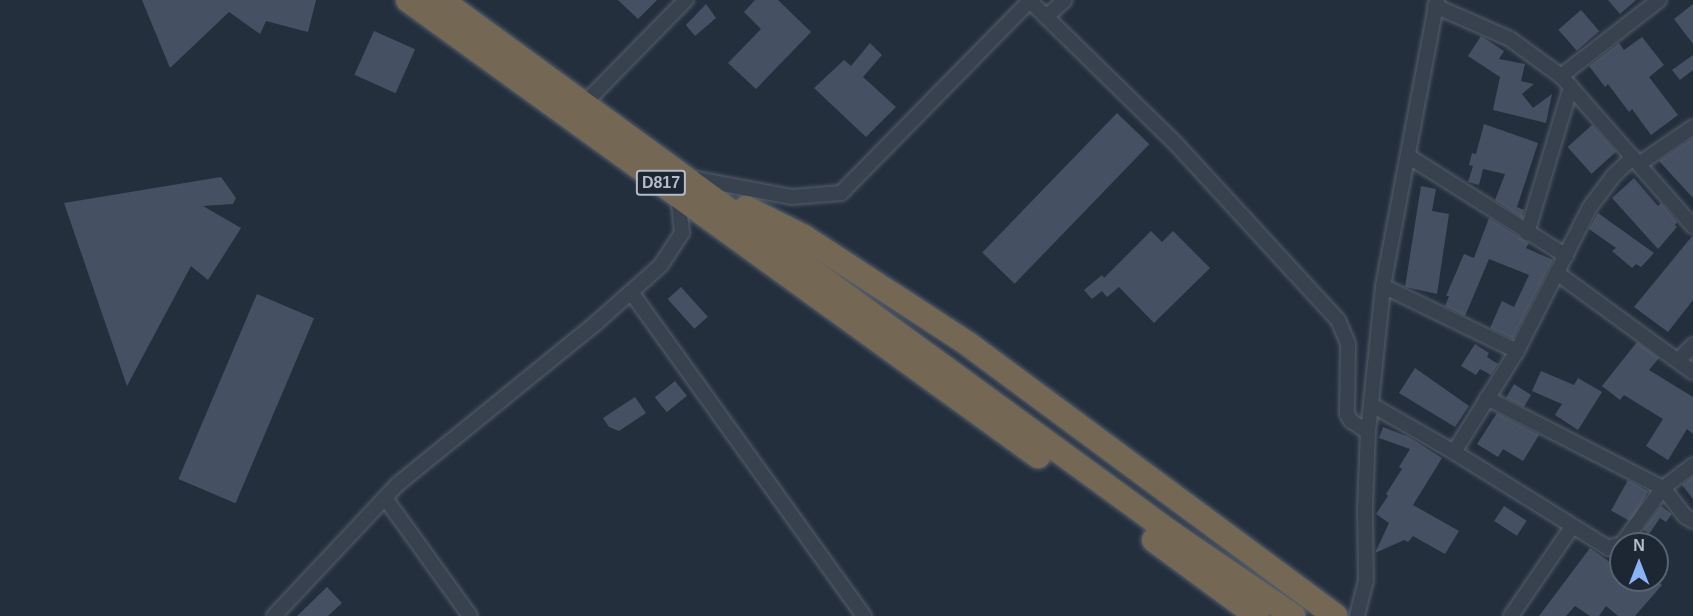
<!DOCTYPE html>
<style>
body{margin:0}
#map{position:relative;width:1693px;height:616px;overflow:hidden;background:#242f3e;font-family:Helvetica,sans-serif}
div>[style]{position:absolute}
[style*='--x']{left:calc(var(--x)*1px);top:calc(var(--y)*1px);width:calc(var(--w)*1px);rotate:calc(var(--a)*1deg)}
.building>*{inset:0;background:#455162;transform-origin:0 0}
.roads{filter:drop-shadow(0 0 2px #565f6c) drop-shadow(0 0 2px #565f6c)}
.street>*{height:14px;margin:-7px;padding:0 7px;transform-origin:7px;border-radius:7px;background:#38414e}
.highway>*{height:24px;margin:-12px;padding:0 12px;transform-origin:12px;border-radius:12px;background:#746855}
span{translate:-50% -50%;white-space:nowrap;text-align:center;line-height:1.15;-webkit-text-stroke:4.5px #1d2633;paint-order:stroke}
.shield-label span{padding:2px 4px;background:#1d2633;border:2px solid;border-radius:4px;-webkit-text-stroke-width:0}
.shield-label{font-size:16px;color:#b4bcc9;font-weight:700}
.north{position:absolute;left:1609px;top:532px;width:60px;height:60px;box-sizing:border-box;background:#1d2633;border:2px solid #59626f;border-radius:50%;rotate:0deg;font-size:16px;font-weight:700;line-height:24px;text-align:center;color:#b4bcc9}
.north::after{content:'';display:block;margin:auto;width:21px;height:27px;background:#8ab4f8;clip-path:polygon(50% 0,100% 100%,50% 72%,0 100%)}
</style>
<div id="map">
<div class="building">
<div style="clip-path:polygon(142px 0,316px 0,308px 32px,266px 21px,260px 34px,229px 12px,170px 68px)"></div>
<div style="clip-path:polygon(618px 0,657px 0,638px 19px)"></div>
<div style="clip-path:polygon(755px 0,778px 0,811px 32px,756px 89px,728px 63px,761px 29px,744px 12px)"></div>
<div style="clip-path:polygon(1608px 0,1636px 0,1620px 14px)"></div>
<div style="clip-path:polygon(706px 4px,716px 18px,695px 36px,686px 25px)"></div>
<div style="clip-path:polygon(1693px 4px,1693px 44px,1674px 19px)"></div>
<div style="left:1581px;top:10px;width:28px;height:30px;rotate:49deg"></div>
<div style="left:374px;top:31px;width:45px;height:48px;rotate:24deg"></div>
<div style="clip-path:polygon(1481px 36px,1504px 51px,1499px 59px,1525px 64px,1521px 81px,1534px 84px,1522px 94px,1533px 108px,1552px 94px,1546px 123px,1493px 110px,1500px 77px,1468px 56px)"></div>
<div style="clip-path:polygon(1642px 37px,1664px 65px,1649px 77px,1678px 115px,1651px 135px,1632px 109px,1629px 112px,1608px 84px,1605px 87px,1589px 66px,1619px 43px,1624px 50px)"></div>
<div style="clip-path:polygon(870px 43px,882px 55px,863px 77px,896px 107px,866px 137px,814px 88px,844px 60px,851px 66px)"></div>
<div style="clip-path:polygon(1693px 55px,1693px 70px,1680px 80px,1672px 70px)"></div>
<div style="left:1117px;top:113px;width:45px;height:194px;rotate:44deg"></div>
<div style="clip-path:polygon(1484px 124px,1538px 143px,1517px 207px,1524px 210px,1522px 218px,1495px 200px,1505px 174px,1483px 169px,1479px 185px,1468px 182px,1473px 166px,1469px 165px,1472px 153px,1476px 154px)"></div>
<div style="left:1592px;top:125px;width:36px;height:33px;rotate:48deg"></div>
<div style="clip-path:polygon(1693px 138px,1693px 198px,1659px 161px)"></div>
<div style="clip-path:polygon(221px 177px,236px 198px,233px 204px,203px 206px,241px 228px,208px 280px,191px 266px,127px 386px,64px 203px)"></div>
<div style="clip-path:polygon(1634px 178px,1658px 206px,1661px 203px,1677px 222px,1675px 225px,1677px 227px,1658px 249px,1612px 198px)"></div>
<div style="clip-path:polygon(1421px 186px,1436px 189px,1432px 211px,1449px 214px,1437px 294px,1405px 287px)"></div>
<div style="clip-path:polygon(1598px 213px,1654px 253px,1641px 267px,1636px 264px,1632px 268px,1612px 251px,1616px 248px,1589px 229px)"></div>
<div style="clip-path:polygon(1489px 218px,1529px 243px,1526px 248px,1553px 260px,1513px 339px,1490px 328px,1502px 301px,1514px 307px,1529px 275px,1489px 259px,1465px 316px,1445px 306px,1449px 296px,1446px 296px,1464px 254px,1474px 258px)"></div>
<div style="clip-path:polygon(1151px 231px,1162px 242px,1173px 231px,1210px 268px,1154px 323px,1119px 287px,1107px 297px,1102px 291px,1092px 299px,1084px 290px,1102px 275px,1104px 278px)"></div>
<div style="clip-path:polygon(1693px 235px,1693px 300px,1668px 332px,1634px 307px)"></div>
<div style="left:681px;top:287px;width:40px;height:18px;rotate:48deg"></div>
<div style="left:257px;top:294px;width:62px;height:201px;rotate:23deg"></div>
<div style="clip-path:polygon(1637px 342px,1659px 358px,1649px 370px,1693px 397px,1693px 434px,1687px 429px,1668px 460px,1646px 446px,1663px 419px,1624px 395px,1620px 400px,1602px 386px)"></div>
<div style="clip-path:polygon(1475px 344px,1489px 353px,1487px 357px,1498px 364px,1491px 375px,1480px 369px,1476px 375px,1461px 366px)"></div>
<div style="clip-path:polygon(1415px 368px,1469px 406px,1455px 427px,1399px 393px)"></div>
<div style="clip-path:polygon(1541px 371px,1574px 385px,1578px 378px,1602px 392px,1578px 430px,1555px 415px,1562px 404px,1532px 391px)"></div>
<div style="left:675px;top:381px;width:19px;height:26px;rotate:51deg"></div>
<div style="clip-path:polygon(1514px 384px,1531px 395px,1524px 407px,1506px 398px)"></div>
<div style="clip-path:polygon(635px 397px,646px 413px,619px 431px,609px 427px,603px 418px)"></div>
<div style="clip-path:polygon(1497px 413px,1539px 435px,1523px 461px,1503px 449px,1498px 457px,1477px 444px)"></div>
<div style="clip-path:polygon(1383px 427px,1409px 437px,1442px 458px,1413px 505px,1459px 531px,1445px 554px,1413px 536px,1408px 542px,1404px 540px,1375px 553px,1389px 523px,1376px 514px,1388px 496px,1386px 494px,1402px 469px,1399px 467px,1410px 449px,1379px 438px)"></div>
<div style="clip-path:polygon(1693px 476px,1693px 499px,1682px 485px)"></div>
<div style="left:1628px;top:480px;width:23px;height:35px;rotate:29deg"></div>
<div style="left:1504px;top:506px;width:27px;height:18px;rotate:33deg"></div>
<div style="clip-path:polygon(1661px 506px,1672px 514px,1666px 522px,1660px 518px,1649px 534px,1643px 530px)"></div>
<div style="clip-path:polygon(1590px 548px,1621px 570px,1621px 580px,1656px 580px,1662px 585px,1635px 616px,1618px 616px,1606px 606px,1599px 616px,1590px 616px,1575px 606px,1566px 616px,1539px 616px)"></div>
<div style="clip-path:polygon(327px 587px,342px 603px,328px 616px,297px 616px)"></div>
</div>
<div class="roads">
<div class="street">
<div style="--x:1029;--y:0;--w:207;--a:44.4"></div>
<div style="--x:1177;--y:145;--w:238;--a:47.4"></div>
<div style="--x:1338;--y:320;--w:26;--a:67"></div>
<div style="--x:1348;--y:344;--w:70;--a:90.8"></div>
<div style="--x:1347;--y:414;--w:8;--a:60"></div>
<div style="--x:1351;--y:421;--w:20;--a:33"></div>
<div style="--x:1435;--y:6;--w:82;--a:23.7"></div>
<div style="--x:1510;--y:39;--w:63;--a:36"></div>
<div style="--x:1561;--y:76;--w:200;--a:48.7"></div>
<div style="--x:1046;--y:17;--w:25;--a:-42"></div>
<div style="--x:1561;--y:76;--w:124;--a:-37.8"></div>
<div style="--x:584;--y:104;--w:146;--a:-45.6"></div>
<div style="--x:1408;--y:156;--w:187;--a:32.3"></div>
<div style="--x:1639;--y:164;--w:65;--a:-34.4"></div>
<div style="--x:691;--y:178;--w:103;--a:10.7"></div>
<div style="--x:792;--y:197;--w:49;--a:-4.7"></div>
<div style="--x:841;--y:193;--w:269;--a:-45.5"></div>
<div style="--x:1527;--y:233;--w:153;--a:-73.3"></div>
<div style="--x:1557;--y:273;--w:168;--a:36.1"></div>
<div style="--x:1383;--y:286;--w:149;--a:25.9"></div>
<div style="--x:631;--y:292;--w:399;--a:54.3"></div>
<div style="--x:1678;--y:361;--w:22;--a:-47"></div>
<div style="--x:1487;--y:398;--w:198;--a:27.1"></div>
<div style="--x:1663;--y:488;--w:36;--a:52"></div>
<div style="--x:1685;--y:516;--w:9;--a:32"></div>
<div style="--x:1372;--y:405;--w:95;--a:29.8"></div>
<div style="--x:1454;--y:452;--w:181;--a:31.9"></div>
<div style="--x:1608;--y:548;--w:14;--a:-17"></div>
<div style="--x:1454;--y:452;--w:119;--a:-58"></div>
<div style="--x:1517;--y:351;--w:161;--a:-63.1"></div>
<div style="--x:1590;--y:207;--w:40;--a:-53"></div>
<div style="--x:1614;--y:175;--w:26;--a:-43"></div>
<div style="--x:385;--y:498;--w:145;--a:54.2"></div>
<div style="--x:1622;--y:544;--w:69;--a:-53.8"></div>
<div style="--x:1663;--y:488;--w:38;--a:-37"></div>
<div style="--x:274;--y:616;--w:181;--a:-46.8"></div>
<div style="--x:398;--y:484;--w:255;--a:-39.1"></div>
<div style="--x:596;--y:323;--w:87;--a:-41.7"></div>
<div style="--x:661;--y:265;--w:38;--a:-57"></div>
<div style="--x:682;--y:233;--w:36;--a:-96"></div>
<div style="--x:1357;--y:616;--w:36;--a:-76"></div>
<div style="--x:1366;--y:581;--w:72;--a:-90.8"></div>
<div style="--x:1365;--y:509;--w:77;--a:-87.8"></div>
<div style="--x:1368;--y:432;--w:147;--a:-84.1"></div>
<div style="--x:1383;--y:286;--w:291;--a:-79.3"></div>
<div style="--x:1511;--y:616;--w:108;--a:-55.6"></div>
</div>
<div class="highway">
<div style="--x:408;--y:0;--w:778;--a:35.9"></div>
<div style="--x:441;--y:0;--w:904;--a:36.13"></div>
<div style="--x:1171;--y:533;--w:148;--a:34.2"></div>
<div style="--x:746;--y:208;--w:65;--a:26.6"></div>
<div style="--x:804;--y:237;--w:196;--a:33.1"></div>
<div style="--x:968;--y:344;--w:457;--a:36.5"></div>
<div style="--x:1154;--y:540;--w:128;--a:36.4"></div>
</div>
</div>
<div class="shield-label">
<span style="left:661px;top:183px">D817</span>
</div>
<div class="north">N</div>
</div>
